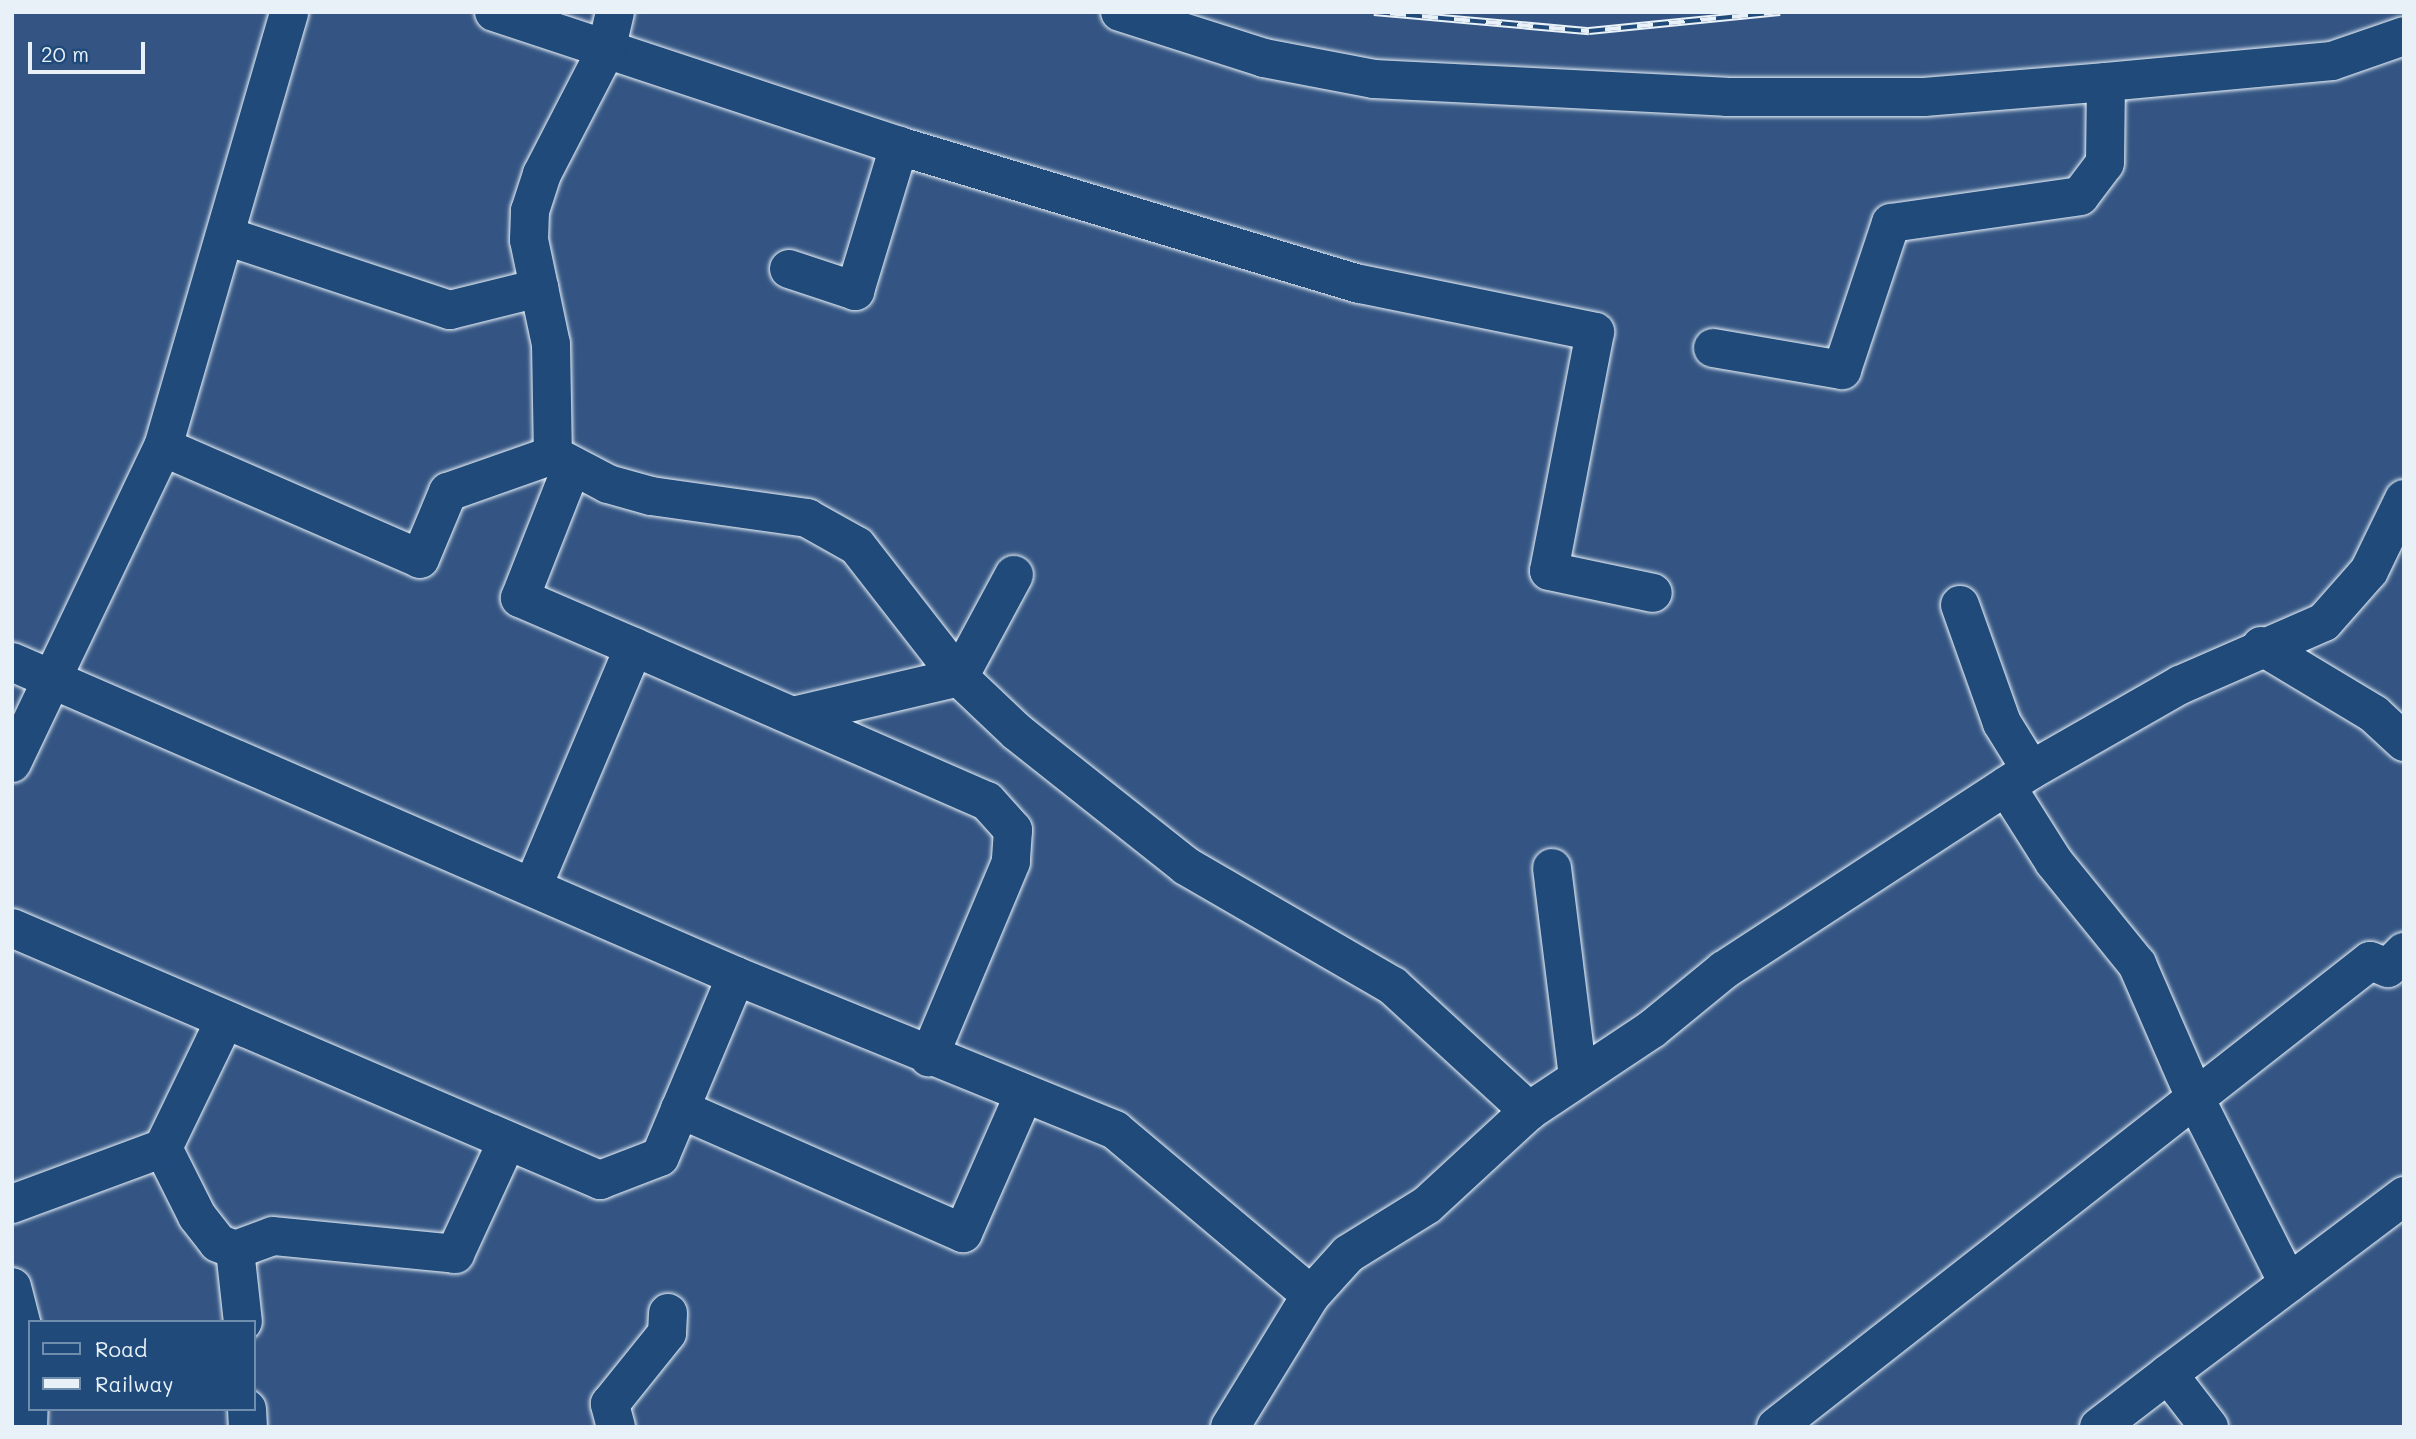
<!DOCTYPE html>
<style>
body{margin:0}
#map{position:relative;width:2416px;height:1439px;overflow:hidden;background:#345583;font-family:Mali,sans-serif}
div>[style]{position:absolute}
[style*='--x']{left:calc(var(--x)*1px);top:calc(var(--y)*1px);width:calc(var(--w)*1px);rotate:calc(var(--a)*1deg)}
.roads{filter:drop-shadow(0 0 2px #e8f1f8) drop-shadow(0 0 2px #e8f1f8)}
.street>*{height:38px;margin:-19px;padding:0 19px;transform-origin:19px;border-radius:19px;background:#1f4a7a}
.rail>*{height:8px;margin-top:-4px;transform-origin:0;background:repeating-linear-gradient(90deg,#1f4a7a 0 16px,#e8f1f8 0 32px);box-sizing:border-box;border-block:2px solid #e8f1f8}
span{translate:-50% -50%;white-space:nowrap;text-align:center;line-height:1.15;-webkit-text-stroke:5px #1f4a7a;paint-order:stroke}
.frame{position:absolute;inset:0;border:14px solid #e8f1f8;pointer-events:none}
.legend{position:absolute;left:28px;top:1320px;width:228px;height:91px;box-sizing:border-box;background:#1f4a7a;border:2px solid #6f8dac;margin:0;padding:9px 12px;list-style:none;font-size:21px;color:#e8f1f8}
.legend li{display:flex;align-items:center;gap:14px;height:35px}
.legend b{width:35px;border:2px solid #6f8dac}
.scale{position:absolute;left:28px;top:42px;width:117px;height:32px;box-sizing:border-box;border:4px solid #e8f1f8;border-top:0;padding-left:9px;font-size:21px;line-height:24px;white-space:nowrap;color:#e8f1f8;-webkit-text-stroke:5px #1f4a7a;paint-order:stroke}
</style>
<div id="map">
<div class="roads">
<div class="street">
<div style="--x:494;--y:12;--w:427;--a:18.3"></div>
<div style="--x:899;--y:146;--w:481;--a:16.7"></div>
<div style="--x:1360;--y:284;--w:240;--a:11.5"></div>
<div style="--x:1595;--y:332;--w:243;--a:100.9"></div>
<div style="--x:1549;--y:571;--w:106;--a:11.9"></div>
<div style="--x:615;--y:12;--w:39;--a:103"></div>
<div style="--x:606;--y:50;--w:140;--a:117.3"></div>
<div style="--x:542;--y:174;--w:39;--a:108"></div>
<div style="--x:530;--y:211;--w:29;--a:92"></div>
<div style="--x:529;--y:240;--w:106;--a:78.1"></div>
<div style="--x:551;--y:344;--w:111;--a:89"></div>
<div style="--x:553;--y:455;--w:62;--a:27.8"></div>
<div style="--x:608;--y:484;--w:45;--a:15.6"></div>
<div style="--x:651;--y:496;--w:158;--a:8"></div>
<div style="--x:807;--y:518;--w:57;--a:29.2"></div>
<div style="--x:857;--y:546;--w:166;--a:52.1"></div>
<div style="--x:959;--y:677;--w:80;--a:43.5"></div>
<div style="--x:1017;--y:732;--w:216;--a:38.4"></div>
<div style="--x:1186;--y:866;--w:239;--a:30.1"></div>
<div style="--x:1393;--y:986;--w:185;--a:42.6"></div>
<div style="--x:1120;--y:12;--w:151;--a:17.7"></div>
<div style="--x:1264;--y:58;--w:112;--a:10.8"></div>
<div style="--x:1374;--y:79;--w:352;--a:2.9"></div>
<div style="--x:1726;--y:97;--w:198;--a:0"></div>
<div style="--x:1924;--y:97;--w:183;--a:-4.7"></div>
<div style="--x:2106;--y:82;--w:227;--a:-5.3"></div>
<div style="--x:2332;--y:61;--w:76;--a:-19.1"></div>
<div style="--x:226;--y:236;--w:236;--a:18.3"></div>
<div style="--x:450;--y:310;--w:92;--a:-13.9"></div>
<div style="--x:789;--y:269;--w:70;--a:18.4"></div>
<div style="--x:855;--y:291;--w:152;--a:-73.1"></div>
<div style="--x:1713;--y:348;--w:131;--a:9.7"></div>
<div style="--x:1842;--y:370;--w:155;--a:-71.6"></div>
<div style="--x:1891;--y:223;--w:191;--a:-8.1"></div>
<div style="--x:2080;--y:196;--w:41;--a:-52.9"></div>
<div style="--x:2105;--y:163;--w:81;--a:-89.3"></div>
<div style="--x:163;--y:447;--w:280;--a:23.5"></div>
<div style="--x:420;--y:559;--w:73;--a:-67.3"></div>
<div style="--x:448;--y:492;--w:111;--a:-19.4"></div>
<div style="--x:572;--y:466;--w:142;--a:111.5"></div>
<div style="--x:520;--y:598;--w:124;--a:23.3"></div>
<div style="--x:1960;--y:605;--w:125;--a:70.4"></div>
<div style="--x:2002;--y:723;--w:55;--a:58.3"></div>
<div style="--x:2261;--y:646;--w:132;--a:31"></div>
<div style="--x:2374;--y:714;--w:41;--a:43"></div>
<div style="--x:12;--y:662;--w:789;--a:23.45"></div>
<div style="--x:736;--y:976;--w:409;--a:22.1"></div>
<div style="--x:1115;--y:1130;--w:256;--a:40.1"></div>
<div style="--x:793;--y:716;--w:171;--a:-13.2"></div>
<div style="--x:959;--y:677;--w:116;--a:-61.7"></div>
<div style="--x:12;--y:763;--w:350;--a:-64.5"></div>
<div style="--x:163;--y:447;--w:453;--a:-73.8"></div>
<div style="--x:2006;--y:786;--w:90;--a:57.7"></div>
<div style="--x:2054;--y:862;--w:132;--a:50.9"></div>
<div style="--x:2137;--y:964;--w:148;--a:66.5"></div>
<div style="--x:2196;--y:1100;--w:205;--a:63.3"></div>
<div style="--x:1552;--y:868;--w:211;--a:82.9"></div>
<div style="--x:533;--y:886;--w:259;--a:-67.1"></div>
<div style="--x:634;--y:647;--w:385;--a:23.6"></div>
<div style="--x:987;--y:801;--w:39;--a:48"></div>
<div style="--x:1013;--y:830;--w:32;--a:94"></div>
<div style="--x:1011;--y:862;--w:212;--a:112.8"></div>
<div style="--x:12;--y:928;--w:640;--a:23.2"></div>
<div style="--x:600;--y:1180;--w:64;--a:-21"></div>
<div style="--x:660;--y:1157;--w:196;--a:-67.2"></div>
<div style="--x:680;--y:1109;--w:309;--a:23.7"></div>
<div style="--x:963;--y:1233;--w:152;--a:-66.3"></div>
<div style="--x:163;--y:1148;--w:76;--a:63.4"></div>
<div style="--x:197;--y:1216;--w:34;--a:52"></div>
<div style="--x:218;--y:1243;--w:18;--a:22"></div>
<div style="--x:235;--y:1250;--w:40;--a:-20.2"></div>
<div style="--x:273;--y:1236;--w:183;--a:5.6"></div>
<div style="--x:455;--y:1254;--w:124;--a:-65.3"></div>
<div style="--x:12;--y:1204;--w:161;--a:-20.3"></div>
<div style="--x:163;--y:1148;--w:142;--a:-64.2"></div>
<div style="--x:235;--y:1250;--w:72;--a:83.7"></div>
<div style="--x:12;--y:1287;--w:72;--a:75.6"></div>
<div style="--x:247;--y:1409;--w:18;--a:87"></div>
<div style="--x:28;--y:1427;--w:63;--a:-88.2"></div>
<div style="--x:616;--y:1427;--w:24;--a:-105"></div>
<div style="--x:610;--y:1404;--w:91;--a:-51.2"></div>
<div style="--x:667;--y:1333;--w:20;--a:-87"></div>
<div style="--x:1230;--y:1427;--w:155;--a:-58.5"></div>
<div style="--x:1311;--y:1295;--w:55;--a:-47.9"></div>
<div style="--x:1348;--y:1254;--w:93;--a:-31.8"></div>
<div style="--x:1427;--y:1205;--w:139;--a:-42.7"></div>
<div style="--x:1529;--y:1111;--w:148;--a:-33.7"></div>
<div style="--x:1652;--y:1029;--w:93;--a:-39.3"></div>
<div style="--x:1724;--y:970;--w:366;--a:-33.1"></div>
<div style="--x:2031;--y:770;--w:172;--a:-29.7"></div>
<div style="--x:2180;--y:685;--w:157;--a:-23.6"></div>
<div style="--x:2324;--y:622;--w:68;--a:-48.6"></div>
<div style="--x:2369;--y:571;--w:80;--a:-64.1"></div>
<div style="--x:1776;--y:1427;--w:755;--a:-38.11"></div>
<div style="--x:2370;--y:961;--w:19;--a:21"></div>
<div style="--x:2388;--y:968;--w:23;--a:-45"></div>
<div style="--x:2099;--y:1427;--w:87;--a:-37.5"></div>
<div style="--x:2209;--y:1427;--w:67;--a:-127.7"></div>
<div style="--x:2168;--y:1374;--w:296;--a:-37"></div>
</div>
</div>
<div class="rail">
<div style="--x:1374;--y:12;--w:216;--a:5.1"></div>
<div style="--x:1589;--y:31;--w:192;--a:-5.7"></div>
</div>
<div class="frame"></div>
<ul class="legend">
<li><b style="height:9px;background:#1f4a7a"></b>Road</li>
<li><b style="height:9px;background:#e8f1f8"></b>Railway</li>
</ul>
<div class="scale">20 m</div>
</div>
